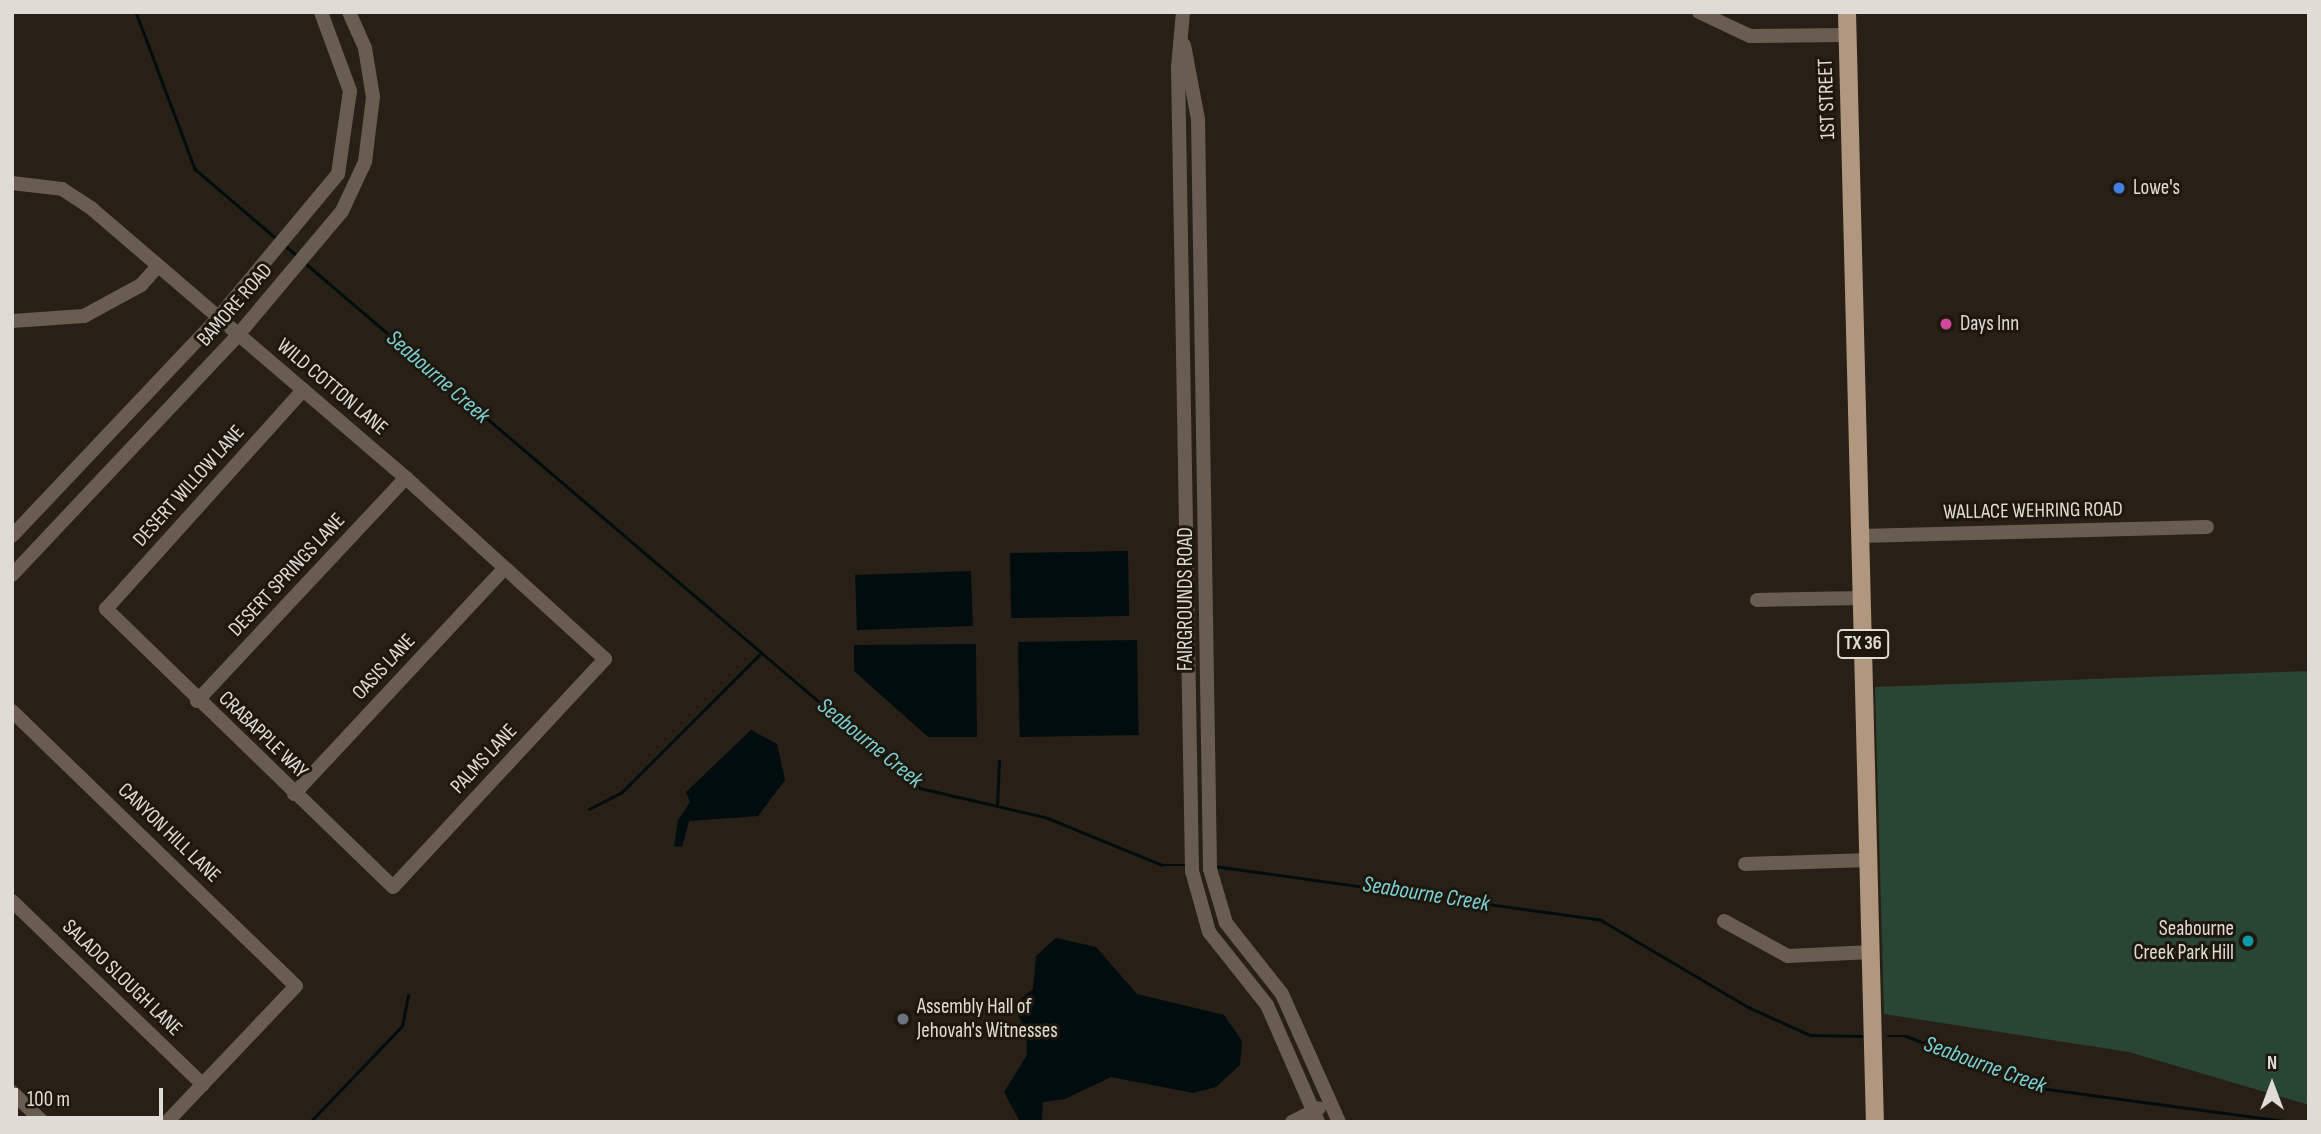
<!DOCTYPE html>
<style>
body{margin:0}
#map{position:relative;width:2321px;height:1134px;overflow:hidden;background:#282016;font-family:"Sofia Sans Condensed",sans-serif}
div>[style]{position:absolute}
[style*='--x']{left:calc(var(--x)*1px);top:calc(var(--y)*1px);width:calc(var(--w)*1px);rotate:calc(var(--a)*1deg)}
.green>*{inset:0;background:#294534}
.water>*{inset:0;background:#000c0d;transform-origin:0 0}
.stream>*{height:2.5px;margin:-1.25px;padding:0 1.25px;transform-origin:1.25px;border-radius:1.25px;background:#000c0d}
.minor>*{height:14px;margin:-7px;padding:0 7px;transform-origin:7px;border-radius:7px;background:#695c50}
.major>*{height:18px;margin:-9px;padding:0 9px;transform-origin:9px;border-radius:9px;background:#b1977e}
.dots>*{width:19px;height:19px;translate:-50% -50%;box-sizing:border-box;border:4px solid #1e170d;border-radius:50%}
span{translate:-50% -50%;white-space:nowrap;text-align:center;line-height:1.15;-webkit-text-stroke:6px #1e170d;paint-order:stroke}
.shield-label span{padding:2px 5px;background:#1e170d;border:2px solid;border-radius:5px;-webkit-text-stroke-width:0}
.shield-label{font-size:19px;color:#e0dbd5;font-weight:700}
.street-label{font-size:21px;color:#e0dbd5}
.poi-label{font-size:21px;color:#e0dbd5}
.left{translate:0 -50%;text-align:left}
.right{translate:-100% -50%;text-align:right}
.water-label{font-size:23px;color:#79d0d5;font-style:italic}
.frame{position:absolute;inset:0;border:14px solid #e0dbd5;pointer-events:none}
.north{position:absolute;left:2237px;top:1050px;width:70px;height:70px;-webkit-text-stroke:5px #1e170d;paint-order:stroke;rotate:0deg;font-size:19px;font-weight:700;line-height:28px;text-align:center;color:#e0dbd5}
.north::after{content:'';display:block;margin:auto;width:24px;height:32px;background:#e0dbd5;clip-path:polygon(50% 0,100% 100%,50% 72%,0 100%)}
.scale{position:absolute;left:14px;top:1088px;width:149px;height:32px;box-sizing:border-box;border:4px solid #e0dbd5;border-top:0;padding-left:9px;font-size:21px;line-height:24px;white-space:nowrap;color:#e0dbd5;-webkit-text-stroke:5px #1e170d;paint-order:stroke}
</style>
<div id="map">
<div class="green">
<div style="clip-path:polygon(2309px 671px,2309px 1105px,2129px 1052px,1884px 1014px,1875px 687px)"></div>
</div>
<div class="water">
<div style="left:1128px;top:551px;width:65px;height:118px;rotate:89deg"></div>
<div style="left:971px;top:571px;width:55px;height:116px;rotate:88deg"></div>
<div style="left:1137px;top:640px;width:95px;height:119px;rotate:89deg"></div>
<div style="clip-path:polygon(976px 644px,977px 737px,928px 737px,854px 671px,854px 645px)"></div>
<div style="clip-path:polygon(751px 730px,777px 744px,785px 780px,758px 816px,689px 821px,682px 847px,674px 846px,678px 820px,690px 802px,686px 792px)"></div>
<div style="clip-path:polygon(1056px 938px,1096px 947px,1137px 994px,1224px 1015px,1242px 1041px,1240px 1065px,1216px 1087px,1193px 1093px,1111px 1077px,1065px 1099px,1043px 1102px,1042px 1122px,1020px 1122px,1004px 1092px,1027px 1055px,1026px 1031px,1013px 1005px,1033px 989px,1036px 956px)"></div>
</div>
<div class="stream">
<div style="--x:136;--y:12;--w:168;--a:69.4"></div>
<div style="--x:195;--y:169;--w:109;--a:40.5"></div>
<div style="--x:286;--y:246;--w:15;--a:42"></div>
<div style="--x:304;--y:262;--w:810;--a:40.49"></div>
<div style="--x:920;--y:788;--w:128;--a:13.1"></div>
<div style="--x:1045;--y:817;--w:126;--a:22.3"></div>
<div style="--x:1162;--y:865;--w:24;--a:0"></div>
<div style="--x:997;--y:806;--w:45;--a:-87.5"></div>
<div style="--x:589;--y:809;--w:36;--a:-27"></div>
<div style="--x:621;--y:793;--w:198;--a:-45"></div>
<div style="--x:1214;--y:866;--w:391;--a:7.9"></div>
<div style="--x:1601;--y:920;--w:171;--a:30.6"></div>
<div style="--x:1748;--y:1007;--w:68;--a:24.3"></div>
<div style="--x:1810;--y:1035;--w:51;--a:1.1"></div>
<div style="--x:1888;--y:1036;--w:18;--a:0"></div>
<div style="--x:1906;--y:1036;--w:151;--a:20.6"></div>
<div style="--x:2047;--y:1089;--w:245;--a:7.7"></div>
<div style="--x:310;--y:1122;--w:133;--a:-46.2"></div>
<div style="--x:402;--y:1026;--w:31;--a:-79"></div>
</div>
<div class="minor">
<div style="--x:1183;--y:12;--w:55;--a:95.2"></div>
<div style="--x:1178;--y:67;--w:804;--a:89"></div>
<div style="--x:1192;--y:871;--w:63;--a:74.4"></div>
<div style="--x:1209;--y:932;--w:93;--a:51.5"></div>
<div style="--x:1267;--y:1005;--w:128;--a:66.4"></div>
<div style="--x:1699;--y:12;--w:56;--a:25.2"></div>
<div style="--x:1750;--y:36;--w:97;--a:-0.6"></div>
<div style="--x:1184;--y:45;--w:75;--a:79.3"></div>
<div style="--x:1198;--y:119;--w:750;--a:89.08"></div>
<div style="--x:1210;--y:869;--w:56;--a:73.5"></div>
<div style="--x:1226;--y:923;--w:90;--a:51.7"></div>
<div style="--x:1282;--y:994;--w:140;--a:66"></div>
<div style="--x:12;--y:183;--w:50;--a:6.8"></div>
<div style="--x:62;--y:189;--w:35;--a:33"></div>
<div style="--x:91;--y:208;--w:415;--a:40.6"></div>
<div style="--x:406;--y:478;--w:269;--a:42.3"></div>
<div style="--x:605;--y:659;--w:311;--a:132.9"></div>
<div style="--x:393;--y:887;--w:400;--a:-135.9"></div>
<div style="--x:106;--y:609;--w:295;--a:-48"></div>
<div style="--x:12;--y:321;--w:72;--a:-4"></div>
<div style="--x:84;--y:316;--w:65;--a:-28.5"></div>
<div style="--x:141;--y:285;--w:24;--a:-48"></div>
<div style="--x:12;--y:536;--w:300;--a:-46.6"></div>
<div style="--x:218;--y:318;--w:187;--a:-50.2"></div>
<div style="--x:338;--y:174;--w:84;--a:-81.8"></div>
<div style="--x:350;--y:91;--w:84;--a:-110.2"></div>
<div style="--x:1859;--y:536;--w:348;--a:-1.5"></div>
<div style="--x:12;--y:575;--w:330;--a:-46.7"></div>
<div style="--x:238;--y:335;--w:162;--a:-50"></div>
<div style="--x:342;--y:211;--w:54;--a:-64.9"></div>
<div style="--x:365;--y:162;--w:65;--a:-83"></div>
<div style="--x:373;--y:97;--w:50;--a:-99.3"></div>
<div style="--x:365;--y:48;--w:39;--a:-114"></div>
<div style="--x:1757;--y:600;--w:105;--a:-1.1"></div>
<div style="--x:197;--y:701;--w:306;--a:-46.9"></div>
<div style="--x:12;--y:711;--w:395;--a:44.1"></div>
<div style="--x:296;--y:986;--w:187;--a:133.5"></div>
<div style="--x:294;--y:794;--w:309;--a:-47"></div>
<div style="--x:1745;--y:864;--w:123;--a:-1.9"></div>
<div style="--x:12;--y:901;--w:265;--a:43.9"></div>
<div style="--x:1724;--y:921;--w:73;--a:28.7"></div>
<div style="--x:1788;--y:956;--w:84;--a:-2.7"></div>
<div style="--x:12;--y:1092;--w:43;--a:44.1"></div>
<div style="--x:1292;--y:1122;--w:30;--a:-27"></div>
</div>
<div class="major">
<div style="--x:1847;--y:12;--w:1110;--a:88.56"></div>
</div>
<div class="dots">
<div style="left:2119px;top:188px;background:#3f7fe0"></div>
<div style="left:1946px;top:324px;background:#d1479c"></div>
<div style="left:2248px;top:941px;background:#0f9aa8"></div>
<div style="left:903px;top:1019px;background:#6b7280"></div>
</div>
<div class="shield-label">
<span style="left:1863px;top:644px">TX 36</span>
</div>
<div class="street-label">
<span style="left:1827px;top:99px;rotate:-92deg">1ST STREET</span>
<span style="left:235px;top:305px;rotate:-49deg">BAMORE ROAD</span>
<span style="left:332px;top:387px;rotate:40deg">WILD COTTON LANE</span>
<span style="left:189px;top:486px;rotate:-48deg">DESERT WILLOW LANE</span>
<span style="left:2033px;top:511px;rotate:-1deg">WALLACE WEHRING ROAD</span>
<span style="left:287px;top:575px;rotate:-47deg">DESERT SPRINGS LANE</span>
<span style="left:1186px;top:599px;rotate:-90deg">FAIRGROUNDS ROAD</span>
<span style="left:384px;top:667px;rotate:-47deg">OASIS LANE</span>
<span style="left:263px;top:735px;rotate:44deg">CRABAPPLE WAY</span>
<span style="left:484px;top:759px;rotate:-47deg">PALMS LANE</span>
<span style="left:169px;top:833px;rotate:44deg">CANYON HILL LANE</span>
<span style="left:122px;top:978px;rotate:44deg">SALADO SLOUGH LANE</span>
</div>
<div class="poi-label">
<span class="left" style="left:2133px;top:188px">Lowe's</span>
<span class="left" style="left:1960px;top:324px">Days Inn</span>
<span class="right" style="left:2234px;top:941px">Seabourne<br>Creek Park Hill</span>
<span class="left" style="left:917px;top:1019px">Assembly Hall of<br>Jehovah's Witnesses</span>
</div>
<div class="water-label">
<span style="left:438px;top:377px;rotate:41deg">Seabourne Creek</span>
<span style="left:870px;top:743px;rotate:39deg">Seabourne Creek</span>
<span style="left:1426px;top:894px;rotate:9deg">Seabourne Creek</span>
<span style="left:1985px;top:1065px;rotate:20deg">Seabourne Creek</span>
</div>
<div class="frame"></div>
<div class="north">N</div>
<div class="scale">100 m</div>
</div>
